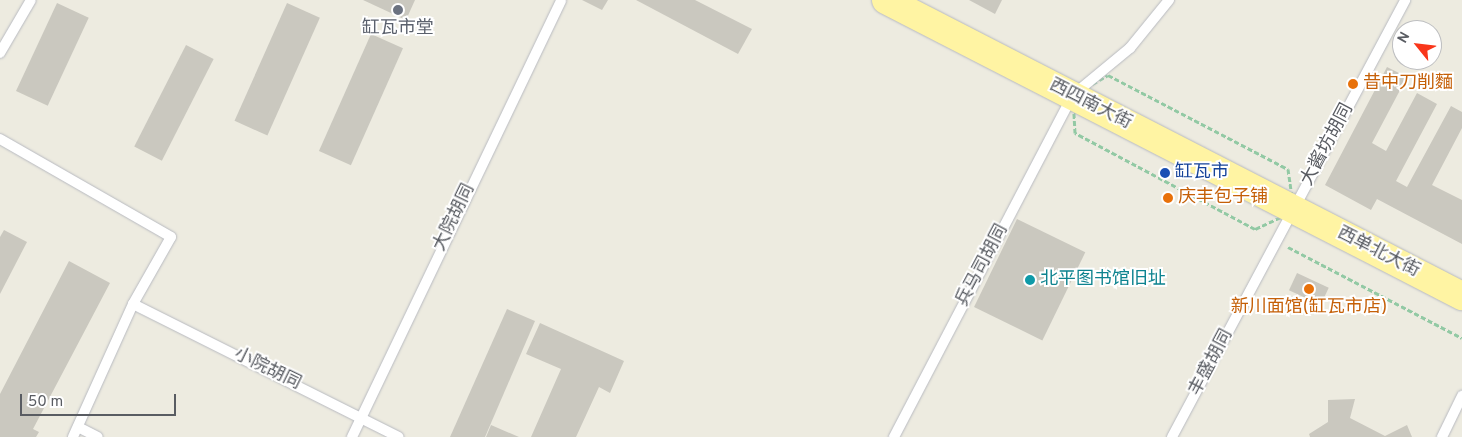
<!DOCTYPE html>
<meta charset="utf-8">
<style>
body{margin:0}
#map{position:relative;width:1462px;height:437px;overflow:hidden;background:#edebe0;font-family:Overpass,"Noto Sans SC",sans-serif}
div>[style]{position:absolute}
[style*='--x']{left:calc(var(--x)*1px);top:calc(var(--y)*1px);width:calc(var(--w)*1px);rotate:calc(var(--a)*1deg)}
.building>*{inset:0;background:#cac8bf;transform-origin:0 0}
.path>*{height:3px;margin-top:-1.5px;transform-origin:0;background:repeating-linear-gradient(90deg,#92c9a4 0 5px,transparent 0 7.5px)}
.roads{filter:drop-shadow(0 0 1px #b8bac0) drop-shadow(0 0 1px #b8bac0)}
.service>*{height:10px;margin:-5px;padding:0 5px;transform-origin:5px;border-radius:5px;background:#fff}
.primary>*{height:28px;margin:-14px;padding:0 14px;transform-origin:14px;border-radius:14px;background:#fff4a3}
.dots>*{width:14px;height:14px;translate:-50% -50%;box-sizing:border-box;border:2px solid #fff;border-radius:50%}
span{translate:-50% -50%;white-space:nowrap;text-align:center;line-height:1.15;-webkit-text-stroke:4px #fff;paint-order:stroke}
.worship-label{font-size:18px;color:#5b616d}
.food-label{font-size:18px;color:#c56008}
.left{translate:0 -50%;text-align:left}
.street-label{font-size:18px;color:#595c62}
.transit-label{font-size:18px;color:#164399}
.culture-label{font-size:18px;color:#0d838f}
.north{position:absolute;left:1392px;top:20px;width:50px;height:50px;box-sizing:border-box;background:#fff;border:1px solid #bdbec0;border-radius:50%;rotate:299deg;font-size:14px;font-weight:700;line-height:20px;text-align:center;color:#595c62}
.north::after{content:'';display:block;margin:auto;width:18px;height:22px;background:#f9361a;clip-path:polygon(50% 0,100% 100%,50% 72%,0 100%)}
.scale{position:absolute;left:20px;top:394px;width:156px;height:22px;box-sizing:border-box;border:2px solid #595c62;border-top:0;padding-left:6px;font-size:15px;line-height:18px;white-space:nowrap;color:#595c62;-webkit-text-stroke:4px #fff;paint-order:stroke}
</style>
<div id="map">
<div class="building">
<div style="clip-path:polygon(363px 0,415px 0,406px 20px)"></div>
<div style="clip-path:polygon(582px 0,608px 0,602px 10px)"></div>
<div style="clip-path:polygon(636px 0,695px 0,752px 29px,738px 54px)"></div>
<div style="clip-path:polygon(969px 0,1002px 0,995px 14px)"></div>
<div style="left:57px;top:3px;width:35px;height:97px;rotate:25deg"></div>
<div style="left:287px;top:3px;width:36px;height:129px;rotate:24deg"></div>
<div style="left:371px;top:34px;width:35px;height:128px;rotate:24deg"></div>
<div style="left:186px;top:45px;width:31px;height:114px;rotate:27deg"></div>
<div style="clip-path:polygon(1387px 67px,1407px 77px,1372px 143px,1386px 151px,1417px 93px,1437px 104px,1396px 181px,1407px 187px,1451px 106px,1462px 112px,1462px 128px,1432px 185px,1462px 200px,1462px 244px,1377px 199px,1371px 210px,1325px 185px)"></div>
<div style="left:1017px;top:219px;width:76px;height:98px;rotate:26deg"></div>
<div style="clip-path:polygon(4px 230px,27px 242px,0 294px,0 237px)"></div>
<div style="clip-path:polygon(69px 261px,110px 283px,33px 429px,39px 432px,36px 437px,0 437px,0 394px)"></div>
<div style="left:1297px;top:273px;width:35px;height:19px;rotate:25deg"></div>
<div style="clip-path:polygon(507px 309px,535px 321px,485px 437px,450px 437px)"></div>
<div style="clip-path:polygon(540px 323px,624px 361px,610px 393px,599px 387px,576px 437px,531px 437px,561px 369px,526px 354px)"></div>
<div style="clip-path:polygon(1355px 399px,1350px 418px,1385px 436px,1407px 425px,1412px 437px,1310px 437px,1309px 434px,1328px 422px,1328px 400px)"></div>
<div style="clip-path:polygon(491px 425px,519px 437px,486px 437px)"></div>
</div>
<div class="path">
<div style="--x:1108;--y:75;--w:203;--a:27.6"></div>
<div style="--x:1288;--y:169;--w:42;--a:81.9"></div>
<div style="--x:1294;--y:211;--w:43;--a:155.2"></div>
<div style="--x:1255;--y:229;--w:204;--a:-151.9"></div>
<div style="--x:1075;--y:133;--w:38;--a:-93"></div>
<div style="--x:1073;--y:95;--w:40;--a:-29.7"></div>
<div style="--x:1288;--y:247;--w:196;--a:27.6"></div>
</div>
<div class="roads">
<div class="service">
<div style="--x:0;--y:53;--w:61;--a:-59.7"></div>
<div style="--x:0;--y:139;--w:197;--a:29.8"></div>
<div style="--x:171;--y:237;--w:77;--a:119.6"></div>
<div style="--x:133;--y:304;--w:146;--a:114.3"></div>
<div style="--x:133;--y:304;--w:297;--a:26.6"></div>
<div style="--x:78;--y:427;--w:22;--a:27"></div>
<div style="--x:352;--y:437;--w:484;--a:-64.4"></div>
<div style="--x:894;--y:437;--w:386;--a:-62.4"></div>
<div style="--x:1073;--y:95;--w:74;--a:-39.5"></div>
<div style="--x:1130;--y:48;--w:62;--a:-50.9"></div>
<div style="--x:1172;--y:437;--w:495;--a:-61.9"></div>
<div style="--x:1442;--y:437;--w:46;--a:-64"></div>
</div>
<div class="primary">
<div style="--x:886;--y:0;--w:648;--a:27.2"></div>
</div>
</div>
<div class="dots">
<div style="left:398px;top:10px;background:#6b7280"></div>
<div style="left:1353px;top:84px;background:#e8710a"></div>
<div style="left:1165px;top:173px;background:#1a4fb4"></div>
<div style="left:1168px;top:198px;background:#e8710a"></div>
<div style="left:1030px;top:280px;background:#0f9aa8"></div>
<div style="left:1309px;top:289px;background:#e8710a"></div>
</div>
<div class="worship-label">
<span style="left:398px;top:29px">缸瓦市堂</span>
</div>
<div class="food-label">
<span class="left" style="left:1363px;top:84px">昔中刀削麵</span>
<span class="left" style="left:1178px;top:198px">庆丰包子铺</span>
<span style="left:1309px;top:308px">新川面馆(缸瓦市店)</span>
</div>
<div class="street-label">
<span style="left:1090px;top:105px;rotate:27deg">西四南大街</span>
<span style="left:1328px;top:145px;rotate:-62deg">大酱坊胡同</span>
<span style="left:455px;top:218px;rotate:-64deg">大院胡同</span>
<span style="left:1378px;top:253px;rotate:27deg">西单北大街</span>
<span style="left:983px;top:266px;rotate:-62deg">兵马司胡同</span>
<span style="left:1212px;top:363px;rotate:-62deg">丰盛胡同</span>
<span style="left:267px;top:370px;rotate:26deg">小院胡同</span>
</div>
<div class="transit-label">
<span class="left" style="left:1175px;top:173px">缸瓦市</span>
</div>
<div class="culture-label">
<span class="left" style="left:1040px;top:280px">北平图书馆旧址</span>
</div>
<div class="north">N</div>
<div class="scale">50 m</div>
</div>
